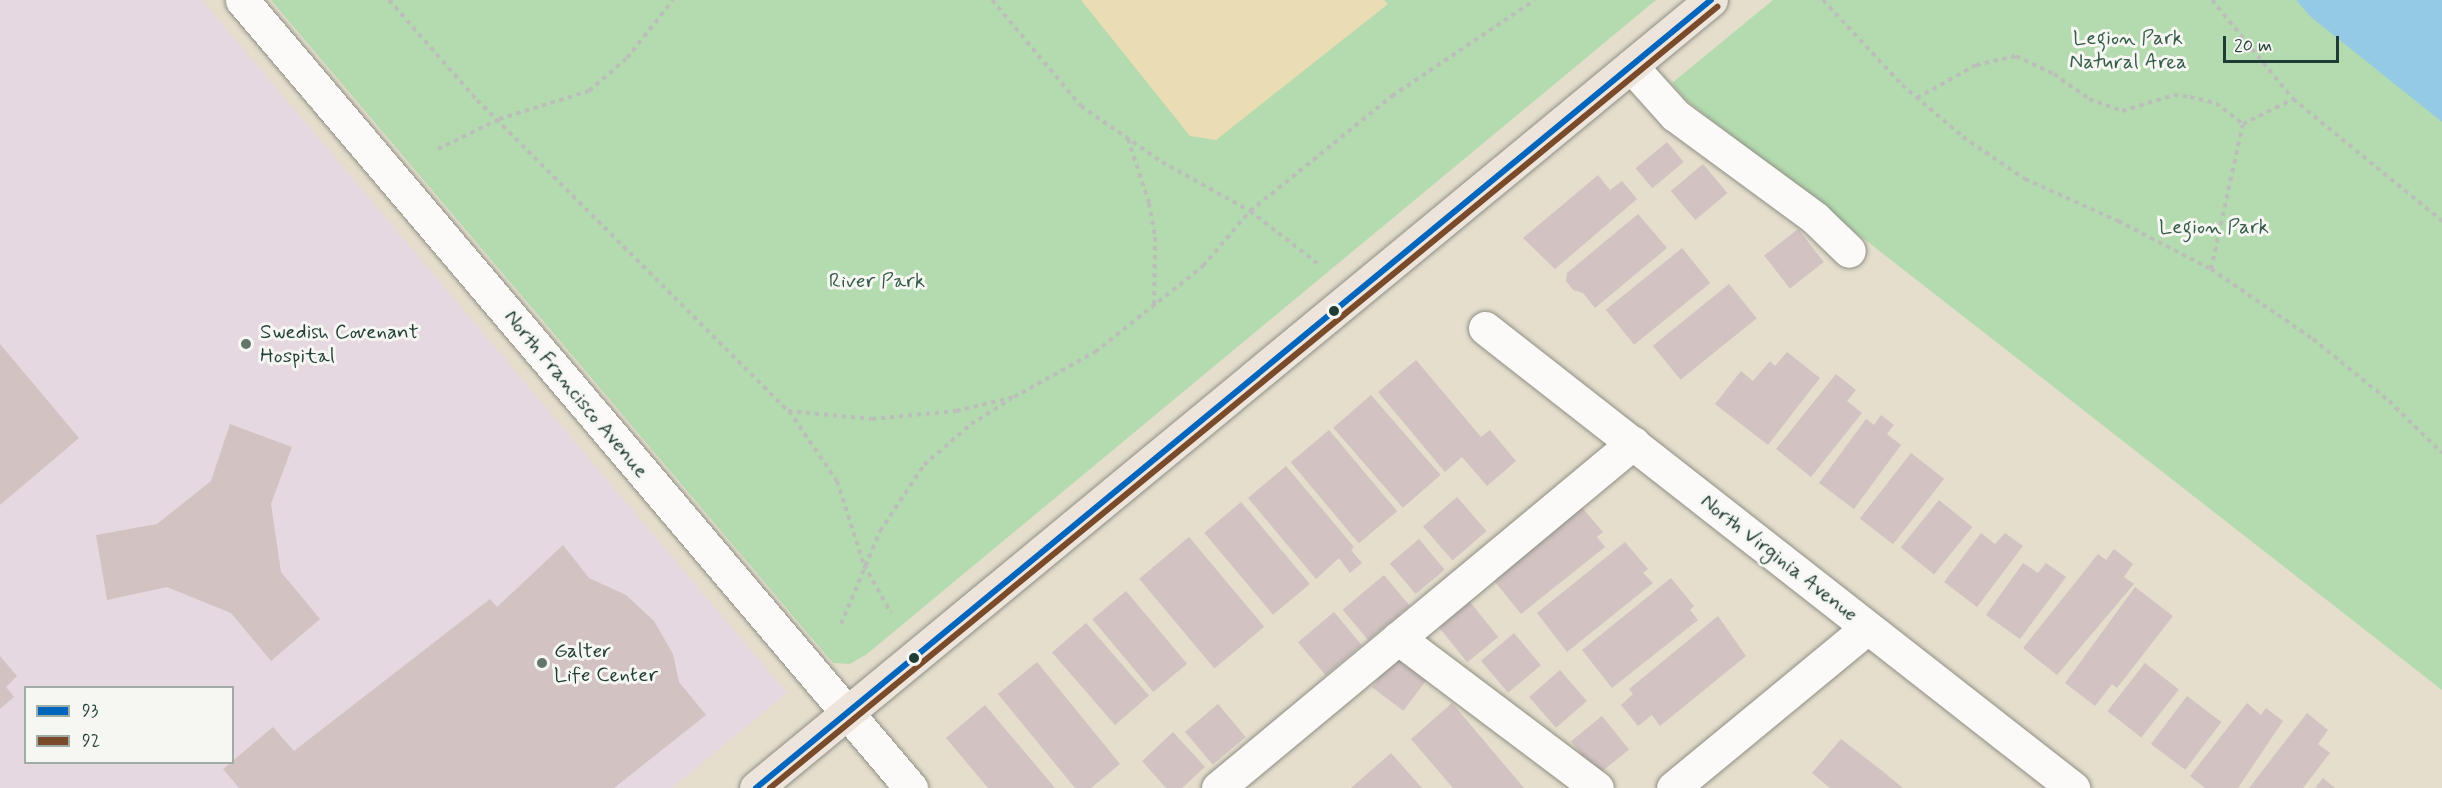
<!DOCTYPE html>
<style>
body{margin:0}
#map{position:relative;width:2442px;height:788px;overflow:hidden;background:#e5decd;font-family:Mynerve,sans-serif}
div>[style]{position:absolute}
[style*='--x']{left:calc(var(--x)*1px);top:calc(var(--y)*1px);width:calc(var(--w)*1px);rotate:calc(var(--a)*1deg)}
.built>*{inset:0;background:#e6d8e0}
.green>*{inset:0;background:#b4dbaf}
.sand>*{inset:0;background:#eadcb3}
.water>*{inset:0;background:#94cae3}
.building>*{inset:0;background:#d2c2c1;transform-origin:0 0}
.path>*{height:4px;margin-top:-2px;transform-origin:0;background:repeating-linear-gradient(90deg,#bcbeb9 0 4.5px,transparent 0 9px)}
.roads{filter:drop-shadow(0 0 2px #8e8f85) drop-shadow(0 0 2px #8e8f85)}
.minor>*{height:33px;margin:-16.5px;padding:0 16.5px;transform-origin:16.5px;border-radius:16.5px;background:#fbfaf8}
.major>*{height:33px;margin:-16.5px;padding:0 16.5px;transform-origin:16.5px;border-radius:16.5px;background:#ede5db}
.bus-1>*{height:6px;margin:-3px;padding:0 3px;transform-origin:3px;border-radius:3px;background:#0065bd}
.bus-2>*{height:6px;margin:-3px;padding:0 3px;transform-origin:3px;border-radius:3px;background:#7a4b2a}
.dots>*{width:16px;height:16px;translate:-50% -50%;box-sizing:border-box;border:3px solid #f6f6f2;border-radius:50%}
span{translate:-50% -50%;white-space:nowrap;text-align:center;line-height:1.15;-webkit-text-stroke:6px #f6f6f2;paint-order:stroke}
.park-label{font-size:21px;color:#355c48}
.poi-label{font-size:21px;color:#1f3d34}
.left{translate:0 -50%;text-align:left}
.street-label{font-size:21px;color:#1f3d34}
.legend{position:absolute;left:24px;top:686px;width:210px;height:78px;box-sizing:border-box;background:#f6f6f2;border:2px solid #a0aca6;margin:0;padding:8px 10px;list-style:none;font-size:18px;color:#1f3d34}
.legend li{display:flex;align-items:center;gap:12px;height:30px}
.legend b{width:30px;border:2px solid #a0aca6}
.scale{position:absolute;left:2223px;top:36px;width:116px;height:27px;box-sizing:border-box;border:3px solid #1f3d34;border-top:0;padding-left:8px;font-size:18px;line-height:21px;white-space:nowrap;color:#1f3d34;-webkit-text-stroke:4px #f6f6f2;paint-order:stroke}
</style>
<div id="map">
<div class="built">
<div style="clip-path:polygon(evenodd,0 0,202px 0,787px 693px,672px 788px,0 788px,0 0,26px 688px,232px 688px,232px 762px,26px 762px,26px 688px)"></div>
</div>
<div class="green">
<div style="clip-path:polygon(271px 0,1656px 0,867px 654px,850px 664px,833px 663px)"></div>
<div style="clip-path:polygon(1773px 0,2296px 0,2442px 122px,2442px 690px,1686px 100px,1672px 83px)"></div>
</div>
<div class="sand">
<div style="clip-path:polygon(1081px 0,1384px 0,1388px 4px,1216px 140px,1190px 136px)"></div>
</div>
<div class="water">
<div style="clip-path:polygon(2296px 0,2442px 0,2442px 122px,2311px 17px)"></div>
</div>
<div class="building">
<div style="left:1667px;top:142px;width:26px;height:41px;rotate:50deg"></div>
<div style="left:1703px;top:164px;width:38px;height:42px;rotate:50deg"></div>
<div style="clip-path:polygon(1598px 175px,1610px 190px,1622px 181px,1637px 199px,1555px 269px,1523px 238px)"></div>
<div style="clip-path:polygon(1638px 214px,1667px 248px,1595px 308px,1583px 293px,1573px 290px,1566px 281px,1567px 273px)"></div>
<div style="left:1798px;top:229px;width:42px;height:43px;rotate:52deg"></div>
<div style="left:1682px;top:248px;width:45px;height:98px;rotate:51deg"></div>
<div style="left:1729px;top:284px;width:44px;height:98px;rotate:51deg"></div>
<div style="clip-path:polygon(0 344px,79px 438px,0 505px)"></div>
<div style="clip-path:polygon(1787px 352px,1820px 378px,1768px 445px,1715px 404px,1741px 371px,1753px 381px,1770px 361px,1775px 366px)"></div>
<div style="clip-path:polygon(1416px 360px,1481px 437px,1490px 430px,1516px 461px,1487px 486px,1462px 457px,1445px 472px,1378px 392px)"></div>
<div style="clip-path:polygon(1836px 374px,1856px 390px,1847px 401px,1862px 413px,1811px 477px,1776px 449px)"></div>
<div style="left:1371px;top:395px;width:106px;height:50px;rotate:49deg"></div>
<div style="clip-path:polygon(1881px 415px,1894px 425px,1887px 434px,1901px 445px,1854px 509px,1819px 483px,1866px 419px,1874px 425px)"></div>
<div style="clip-path:polygon(230px 424px,292px 447px,271px 504px,281px 572px,320px 619px,271px 661px,231px 613px,167px 587px,107px 600px,96px 535px,157px 524px,211px 481px)"></div>
<div style="left:1329px;top:430px;width:106px;height:50px;rotate:50deg"></div>
<div style="left:1911px;top:453px;width:42px;height:83px;rotate:38deg"></div>
<div style="clip-path:polygon(1286px 466px,1354px 547px,1351px 550px,1362px 563px,1350px 573px,1339px 558px,1316px 579px,1248px 498px)"></div>
<div style="left:1457px;top:497px;width:45px;height:45px;rotate:49deg"></div>
<div style="left:1939px;top:500px;width:43px;height:61px;rotate:39deg"></div>
<div style="left:1241px;top:502px;width:107px;height:48px;rotate:50deg"></div>
<div style="clip-path:polygon(1579px 504px,1603px 532px,1597px 537px,1605px 547px,1521px 614px,1491px 577px)"></div>
<div style="clip-path:polygon(1981px 533px,1995px 544px,2005px 533px,2023px 546px,1977px 607px,1944px 582px)"></div>
<div style="left:1189px;top:537px;width:117px;height:65px;rotate:50deg"></div>
<div style="left:1419px;top:539px;width:40px;height:38px;rotate:50deg"></div>
<div style="clip-path:polygon(1625px 542px,1648px 569px,1643px 573px,1653px 583px,1567px 652px,1537px 613px)"></div>
<div style="clip-path:polygon(563px 545px,589px 578px,626px 595px,654px 621px,673px 654px,679px 682px,706px 715px,614px 788px,239px 788px,223px 769px,273px 727px,294px 751px,490px 599px,497px 607px)"></div>
<div style="clip-path:polygon(2114px 549px,2133px 564px,2124px 577px,2134px 584px,2057px 675px,2023px 648px,2098px 554px,2106px 560px)"></div>
<div style="clip-path:polygon(2023px 563px,2038px 573px,2046px 563px,2066px 577px,2020px 639px,1986px 615px)"></div>
<div style="left:1384px;top:575px;width:40px;height:54px;rotate:50deg"></div>
<div style="clip-path:polygon(1671px 578px,1694px 606px,1690px 610px,1698px 620px,1612px 688px,1582px 650px)"></div>
<div style="clip-path:polygon(2135px 587px,2173px 616px,2117px 688px,2112px 684px,2095px 706px,2065px 683px)"></div>
<div style="left:1126px;top:591px;width:95px;height:44px;rotate:50deg"></div>
<div style="left:1470px;top:602px;width:45px;height:40px;rotate:51deg"></div>
<div style="left:1334px;top:612px;width:43px;height:47px;rotate:50deg"></div>
<div style="clip-path:polygon(1718px 616px,1746px 656px,1660px 726px,1652px 715px,1638px 726px,1621px 705px,1633px 694px,1629px 689px)"></div>
<div style="left:1086px;top:623px;width:96px;height:45px;rotate:49deg"></div>
<div style="left:1514px;top:633px;width:42px;height:43px;rotate:50deg"></div>
<div style="clip-path:polygon(0 656px,17px 676px,6px 687px,14px 697px,0 709px)"></div>
<div style="left:1395px;top:657px;width:39px;height:38px;rotate:37deg"></div>
<div style="clip-path:polygon(1037px 662px,1120px 764px,1091px 788px,1075px 788px,998px 694px)"></div>
<div style="left:2145px;top:663px;width:43px;height:61px;rotate:38deg"></div>
<div style="left:1560px;top:670px;width:41px;height:41px;rotate:49deg"></div>
<div style="left:2187px;top:696px;width:43px;height:60px;rotate:37deg"></div>
<div style="clip-path:polygon(1452px 703px,1524px 788px,1453px 788px,1411px 739px)"></div>
<div style="clip-path:polygon(2247px 703px,2261px 715px,2266px 708px,2283px 721px,2238px 788px,2205px 788px,2190px 776px)"></div>
<div style="left:1218px;top:704px;width:43px;height:43px;rotate:50deg"></div>
<div style="clip-path:polygon(985px 705px,1055px 788px,988px 788px,946px 738px)"></div>
<div style="clip-path:polygon(2307px 713px,2328px 730px,2318px 744px,2330px 753px,2303px 788px,2249px 788px)"></div>
<div style="left:1602px;top:716px;width:43px;height:40px;rotate:51deg"></div>
<div style="clip-path:polygon(1173px 732px,1205px 767px,1182px 788px,1166px 788px,1142px 761px)"></div>
<div style="clip-path:polygon(1841px 739px,1881px 770px,1903px 788px,1830px 788px,1812px 773px)"></div>
<div style="clip-path:polygon(1391px 753px,1422px 788px,1351px 788px)"></div>
<div style="clip-path:polygon(2323px 778px,2335px 788px,2315px 788px)"></div>
</div>
<div class="path">
<div style="--x:389;--y:0;--w:133;--a:48.7"></div>
<div style="--x:477;--y:100;--w:440;--a:45"></div>
<div style="--x:788;--y:411;--w:84;--a:5.4"></div>
<div style="--x:872;--y:419;--w:84;--a:-5.4"></div>
<div style="--x:956;--y:411;--w:60;--a:-13.6"></div>
<div style="--x:1014;--y:397;--w:93;--a:-29.1"></div>
<div style="--x:1095;--y:352;--w:138;--a:-38.5"></div>
<div style="--x:1203;--y:266;--w:72;--a:-49.5"></div>
<div style="--x:1250;--y:211;--w:183;--a:-39"></div>
<div style="--x:1392;--y:96;--w:172;--a:-33.9"></div>
<div style="--x:992;--y:0;--w:138;--a:50"></div>
<div style="--x:1081;--y:106;--w:98;--a:34.7"></div>
<div style="--x:1162;--y:162;--w:101;--a:29.1"></div>
<div style="--x:1250;--y:211;--w:85;--a:37.8"></div>
<div style="--x:1823;--y:0;--w:116;--a:47.1"></div>
<div style="--x:1902;--y:85;--w:80;--a:40.4"></div>
<div style="--x:1963;--y:137;--w:75;--a:34.1"></div>
<div style="--x:2025;--y:179;--w:102;--a:24.3"></div>
<div style="--x:2118;--y:221;--w:105;--a:27.3"></div>
<div style="--x:2211;--y:269;--w:124;--a:34.5"></div>
<div style="--x:2313;--y:339;--w:98;--a:39.2"></div>
<div style="--x:2389;--y:401;--w:74;--a:44.5"></div>
<div style="--x:2212;--y:0;--w:128;--a:50.7"></div>
<div style="--x:2293;--y:99;--w:193;--a:39.3"></div>
<div style="--x:1917;--y:98;--w:68;--a:-29.2"></div>
<div style="--x:1976;--y:65;--w:41;--a:-12.7"></div>
<div style="--x:2016;--y:56;--w:42;--a:25.3"></div>
<div style="--x:2054;--y:74;--w:43;--a:35.5"></div>
<div style="--x:2089;--y:99;--w:35;--a:20"></div>
<div style="--x:2122;--y:111;--w:54;--a:-17.1"></div>
<div style="--x:2174;--y:95;--w:16;--a:7"></div>
<div style="--x:2190;--y:97;--w:27;--a:13"></div>
<div style="--x:2216;--y:103;--w:34;--a:38"></div>
<div style="--x:2243;--y:124;--w:56;--a:-26.6"></div>
<div style="--x:1128;--y:139;--w:67;--a:71.8"></div>
<div style="--x:1149;--y:203;--w:35;--a:80"></div>
<div style="--x:1155;--y:237;--w:70;--a:90.8"></div>
<div style="--x:438;--y:149;--w:68;--a:-26.2"></div>
<div style="--x:499;--y:119;--w:94;--a:-17.3"></div>
<div style="--x:589;--y:91;--w:50;--a:-41"></div>
<div style="--x:627;--y:58;--w:74;--a:-51.6"></div>
<div style="--x:2211;--y:269;--w:148;--a:-77.6"></div>
<div style="--x:789;--y:411;--w:85;--a:55.6"></div>
<div style="--x:837;--y:481;--w:88;--a:72.2"></div>
<div style="--x:864;--y:565;--w:55;--a:60.6"></div>
<div style="--x:841;--y:624;--w:101;--a:-67.2"></div>
<div style="--x:880;--y:531;--w:79;--a:-56.3"></div>
<div style="--x:924;--y:465;--w:62;--a:-41.1"></div>
<div style="--x:971;--y:424;--w:47;--a:-32"></div>
</div>
<div class="roads">
<div class="minor">
<div style="--x:242;--y:0;--w:1034;--a:49.67"></div>
<div style="--x:1631;--y:66;--w:66;--a:48.1"></div>
<div style="--x:1675;--y:115;--w:174;--a:36.3"></div>
<div style="--x:1815;--y:218;--w:47;--a:44.1"></div>
<div style="--x:1485;--y:328;--w:747;--a:38.04"></div>
<div style="--x:1398;--y:638;--w:249;--a:37"></div>
<div style="--x:1218;--y:788;--w:540;--a:-39.74"></div>
<div style="--x:1673;--y:788;--w:251;--a:-39.5"></div>
</div>
<div class="major">
<div style="--x:756;--y:788;--w:1238;--a:-39.53"></div>
</div>
</div>
<div class="bus-1">
<div style="--x:756;--y:788;--w:1238;--a:-39.53"></div>
</div>
<div class="bus-2">
<div style="--x:770;--y:788;--w:1228;--a:-39.51"></div>
</div>
<div class="dots">
<div style="left:1334px;top:311px;background:#1f3d34"></div>
<div style="left:246px;top:344px;background:#64756a"></div>
<div style="left:914px;top:658px;background:#1f3d34"></div>
<div style="left:542px;top:663px;background:#64756a"></div>
</div>
<div class="park-label">
<span style="left:2128px;top:50px">Legion Park<br>Natural Area</span>
<span style="left:2214px;top:227px">Legion Park</span>
<span style="left:877px;top:281px">River Park</span>
</div>
<div class="poi-label">
<span class="left" style="left:260px;top:344px">Swedish Covenant<br>Hospital</span>
<span class="left" style="left:554px;top:663px">Galter<br>Life Center</span>
</div>
<div class="street-label">
<span style="left:576px;top:394px;rotate:50deg">North Francisco Avenue</span>
<span style="left:1779px;top:558px;rotate:38deg">North Virginia Avenue</span>
</div>
<ul class="legend">
<li><b style="height:8px;background:#0065bd"></b>93</li>
<li><b style="height:8px;background:#7a4b2a"></b>92</li>
</ul>
<div class="scale">20 m</div>
</div>
